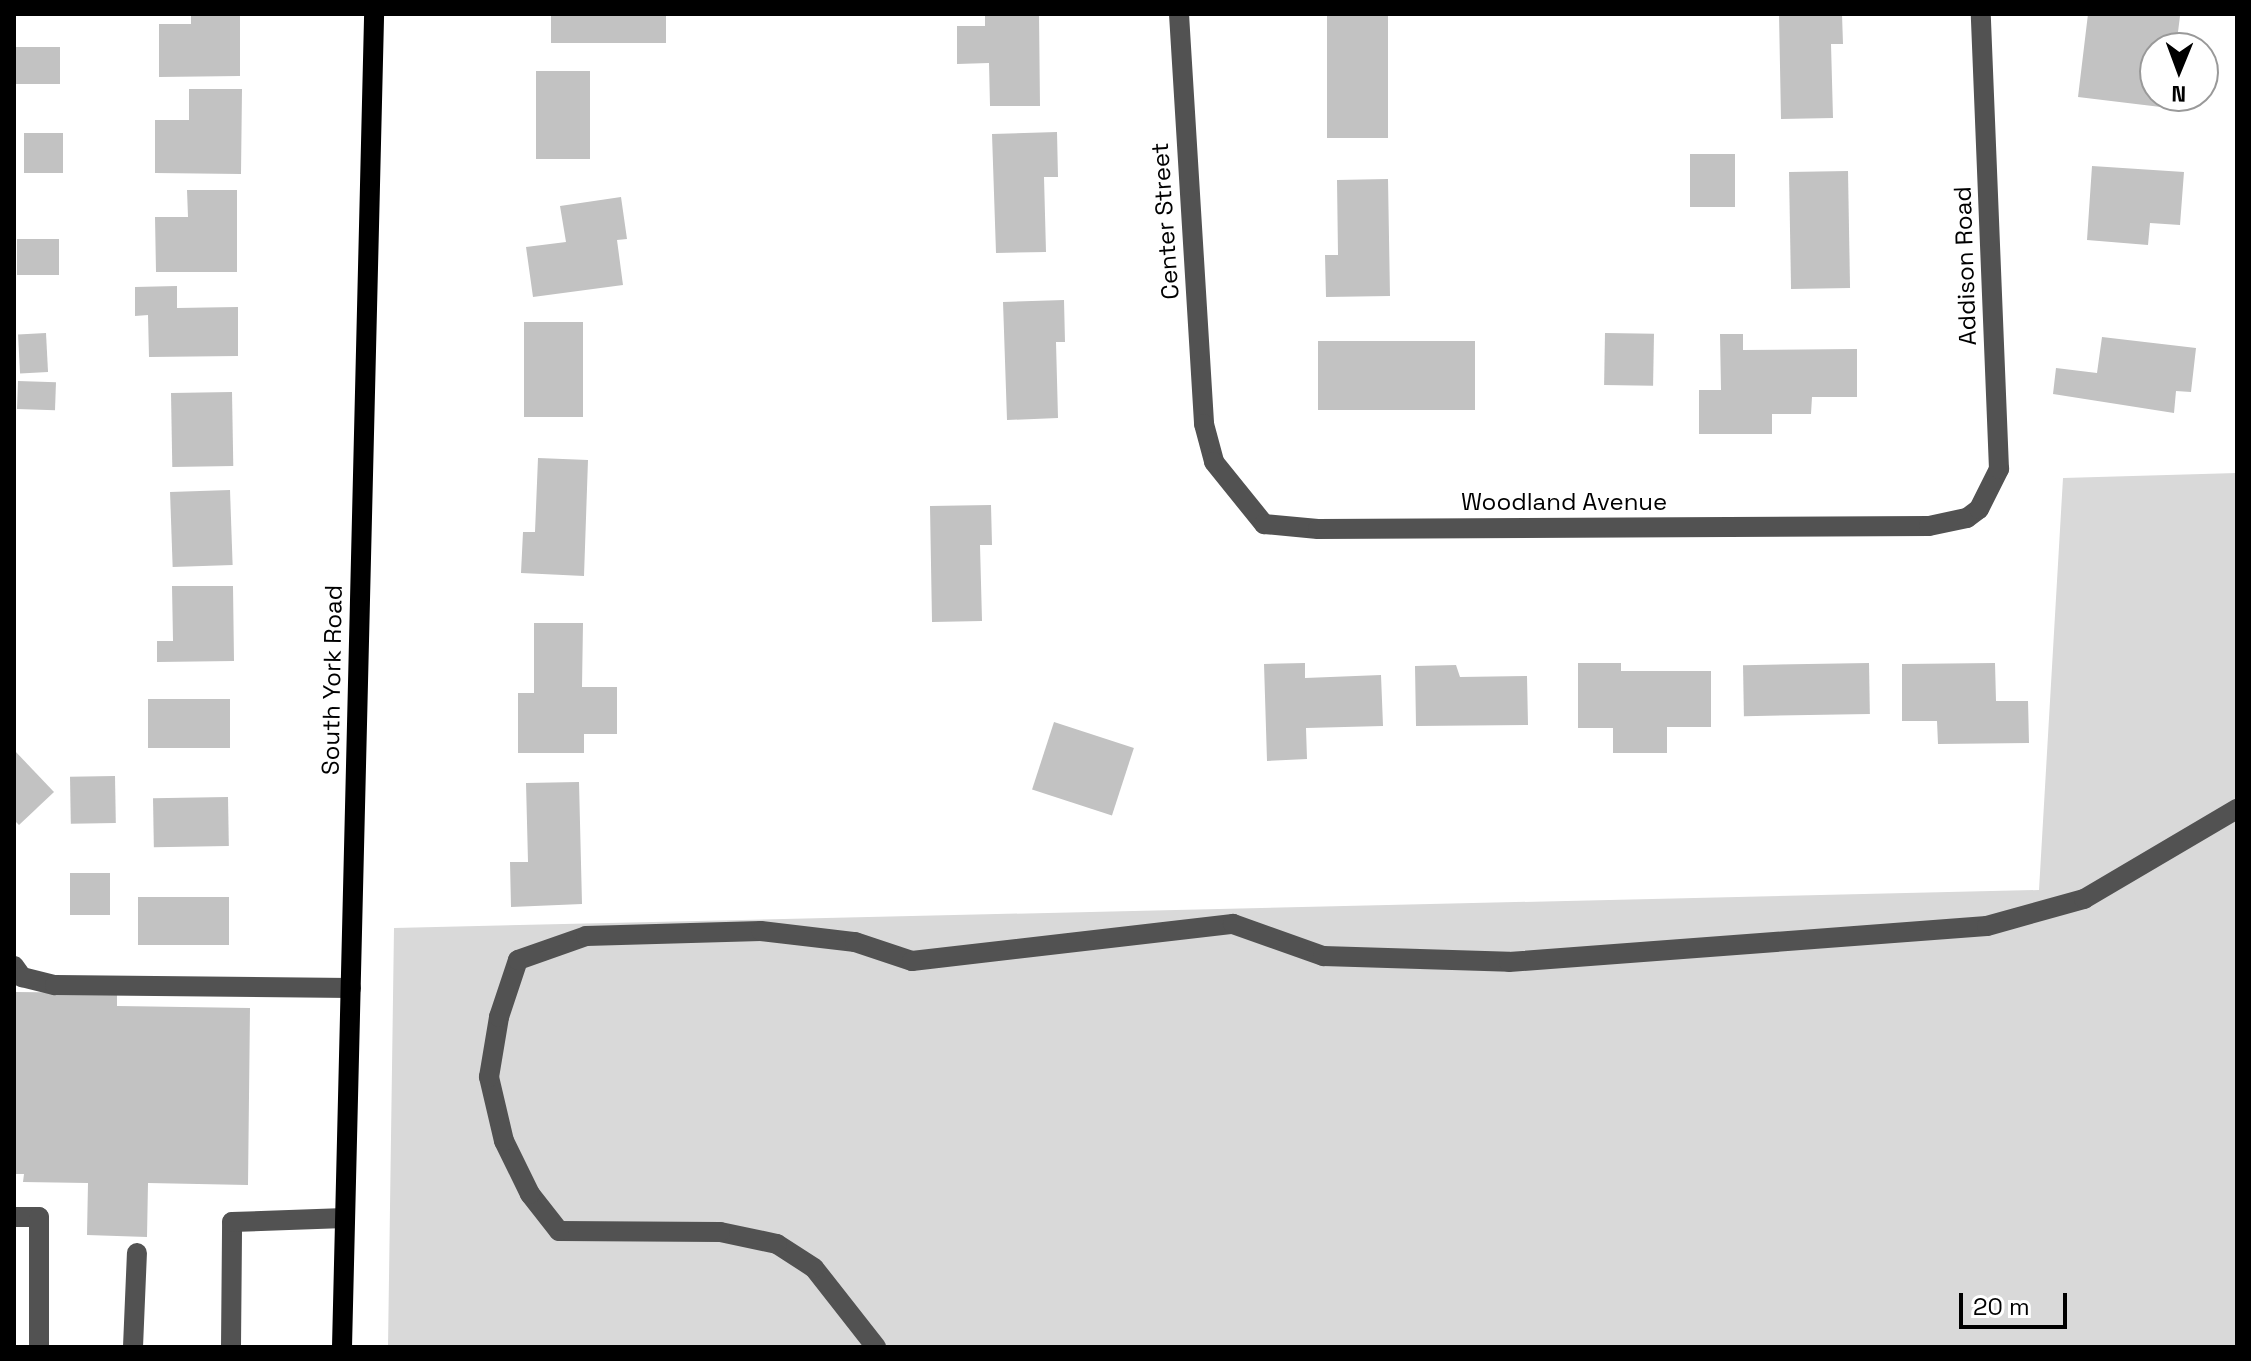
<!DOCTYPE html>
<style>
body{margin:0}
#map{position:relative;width:2251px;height:1361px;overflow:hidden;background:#fff;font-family:"Space Grotesk",sans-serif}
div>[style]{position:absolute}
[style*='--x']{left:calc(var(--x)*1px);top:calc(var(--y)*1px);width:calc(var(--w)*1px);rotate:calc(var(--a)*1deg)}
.green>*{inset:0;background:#d9d9d9}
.building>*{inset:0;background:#c2c2c2;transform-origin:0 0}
.minor>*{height:20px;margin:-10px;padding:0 10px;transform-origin:10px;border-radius:10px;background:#525252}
.major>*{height:20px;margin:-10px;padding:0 10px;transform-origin:10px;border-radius:10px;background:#000}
span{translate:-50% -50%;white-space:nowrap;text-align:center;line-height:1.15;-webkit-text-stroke:6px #fff;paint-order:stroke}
.street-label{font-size:24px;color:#000}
.frame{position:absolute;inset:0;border:16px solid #000;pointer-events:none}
.north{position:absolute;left:2139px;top:32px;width:80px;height:80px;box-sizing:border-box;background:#fff;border:2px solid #999;border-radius:50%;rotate:181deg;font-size:22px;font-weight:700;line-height:32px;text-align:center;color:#000}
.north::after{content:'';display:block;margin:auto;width:28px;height:36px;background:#000;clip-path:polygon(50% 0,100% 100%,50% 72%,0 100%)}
.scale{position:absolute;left:1959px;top:1293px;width:108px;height:36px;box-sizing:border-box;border:4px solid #000;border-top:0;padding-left:10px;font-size:24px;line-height:28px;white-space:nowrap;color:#000;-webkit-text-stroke:6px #fff;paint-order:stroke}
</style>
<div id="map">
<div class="green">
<div style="clip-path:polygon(2237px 473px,2237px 1347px,388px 1347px,394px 928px,2039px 890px,2063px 478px)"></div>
</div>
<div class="building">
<div style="clip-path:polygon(191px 14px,240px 14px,240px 76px,159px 77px,159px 24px,191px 24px)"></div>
<div style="left:551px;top:14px;width:115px;height:29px"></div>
<div style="clip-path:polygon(985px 14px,1039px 14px,1040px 106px,990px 106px,989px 63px,957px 64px,957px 26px,985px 26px)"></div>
<div style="left:1327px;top:14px;width:61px;height:124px"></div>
<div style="clip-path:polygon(1779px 14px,1842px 14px,1843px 44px,1831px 44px,1833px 118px,1781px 119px)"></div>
<div style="clip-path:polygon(2088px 14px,2180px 16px,2176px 48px,2155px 48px,2155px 96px,2171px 96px,2169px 108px,2078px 97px)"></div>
<div style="left:16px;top:47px;width:44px;height:37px"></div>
<div style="left:536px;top:71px;width:54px;height:88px"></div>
<div style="clip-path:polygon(189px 89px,242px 89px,241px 174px,155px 173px,155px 120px,189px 120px)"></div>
<div style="clip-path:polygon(1057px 132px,1058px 177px,1044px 177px,1046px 252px,996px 253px,992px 134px)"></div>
<div style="left:63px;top:133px;width:40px;height:39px;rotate:90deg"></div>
<div style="left:1690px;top:154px;width:45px;height:53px"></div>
<div style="clip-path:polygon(2092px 166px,2184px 172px,2180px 225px,2150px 223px,2148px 245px,2087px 240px)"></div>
<div style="left:1848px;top:171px;width:117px;height:59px;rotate:89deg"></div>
<div style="clip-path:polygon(1388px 179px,1390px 296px,1326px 297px,1325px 255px,1338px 255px,1337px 180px)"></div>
<div style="clip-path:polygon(187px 190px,237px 190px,237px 272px,156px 272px,155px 217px,188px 217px)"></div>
<div style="clip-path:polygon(621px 197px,627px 239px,617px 240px,623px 285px,533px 297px,526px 247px,566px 242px,560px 206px)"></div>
<div style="left:59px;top:239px;width:36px;height:42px;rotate:90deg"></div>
<div style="clip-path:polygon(177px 286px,177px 308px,238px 307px,238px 356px,149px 357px,148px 315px,135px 316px,135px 287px)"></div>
<div style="clip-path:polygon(1064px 300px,1065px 342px,1056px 342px,1058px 418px,1007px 420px,1003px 302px)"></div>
<div style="left:524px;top:322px;width:59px;height:95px"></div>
<div style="left:46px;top:333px;width:39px;height:28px;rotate:87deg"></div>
<div style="left:1605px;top:333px;width:49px;height:52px;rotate:1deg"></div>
<div style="clip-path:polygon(1720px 334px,1743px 334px,1743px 350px,1857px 349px,1857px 397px,1812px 397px,1811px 414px,1772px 414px,1772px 434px,1699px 434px,1699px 390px,1721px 390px)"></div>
<div style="clip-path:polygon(2102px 337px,2196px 348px,2191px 392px,2176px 391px,2174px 413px,2053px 394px,2056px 368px,2097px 373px)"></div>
<div style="left:1475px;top:341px;width:69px;height:157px;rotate:90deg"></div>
<div style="left:18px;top:381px;width:38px;height:28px;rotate:2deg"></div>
<div style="left:232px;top:392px;width:74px;height:61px;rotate:89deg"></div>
<div style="clip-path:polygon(538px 458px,588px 460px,584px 576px,521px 573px,523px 532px,535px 532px)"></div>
<div style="left:230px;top:490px;width:75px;height:60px;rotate:88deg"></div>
<div style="clip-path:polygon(991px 505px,992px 545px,980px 545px,982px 621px,932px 622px,930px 506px)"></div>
<div style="clip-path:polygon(172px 586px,233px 586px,234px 661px,157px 662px,157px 641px,173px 641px)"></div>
<div style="clip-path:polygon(534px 623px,583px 623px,582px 687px,617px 687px,617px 734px,584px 734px,584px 753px,518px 753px,518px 693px,534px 693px)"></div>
<div style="clip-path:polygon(1305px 663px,1305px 678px,1381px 675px,1383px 726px,1306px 728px,1307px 759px,1267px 761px,1264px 664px)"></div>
<div style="clip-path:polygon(1578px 663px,1621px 663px,1621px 671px,1711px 671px,1711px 727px,1667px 727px,1667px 753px,1613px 753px,1613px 728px,1578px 728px)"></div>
<div style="left:1869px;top:663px;width:51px;height:126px;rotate:89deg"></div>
<div style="clip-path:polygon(1995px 663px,1996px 701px,2028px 701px,2029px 743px,1938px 744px,1937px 721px,1902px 721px,1902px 664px)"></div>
<div style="clip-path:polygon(1456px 665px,1460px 677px,1527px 676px,1528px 725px,1416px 726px,1415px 666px)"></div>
<div style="left:148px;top:699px;width:82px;height:49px"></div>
<div style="left:1054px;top:722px;width:84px;height:71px;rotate:18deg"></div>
<div style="clip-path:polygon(14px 750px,54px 792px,19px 825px,14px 820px)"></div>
<div style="left:115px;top:776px;width:47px;height:45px;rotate:89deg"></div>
<div style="clip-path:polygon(579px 782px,582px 904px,511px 907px,510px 862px,528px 862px,526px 783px)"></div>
<div style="left:228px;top:797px;width:49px;height:75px;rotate:89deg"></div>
<div style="left:70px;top:873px;width:40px;height:42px"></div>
<div style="left:229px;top:897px;width:48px;height:91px;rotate:90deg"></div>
<div style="clip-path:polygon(14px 992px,117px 993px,117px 1006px,250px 1008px,248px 1185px,148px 1183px,147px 1237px,87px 1235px,88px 1183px,23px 1182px,24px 1174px,14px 1174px)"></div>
</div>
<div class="minor">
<div style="--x:1179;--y:14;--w:411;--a:86.5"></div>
<div style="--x:1204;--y:424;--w:39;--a:75"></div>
<div style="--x:1214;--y:462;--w:80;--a:51.1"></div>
<div style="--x:1264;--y:524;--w:54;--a:5.3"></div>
<div style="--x:1318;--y:529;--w:611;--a:-0.28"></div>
<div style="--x:1929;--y:526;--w:39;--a:-12"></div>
<div style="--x:1967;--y:518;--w:15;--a:-37"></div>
<div style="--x:1979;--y:509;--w:45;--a:-63.4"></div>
<div style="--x:1999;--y:469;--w:455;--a:-92.3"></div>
<div style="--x:14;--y:966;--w:14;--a:54"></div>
<div style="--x:22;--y:977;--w:34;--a:14"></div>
<div style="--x:55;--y:985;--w:296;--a:0.6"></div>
<div style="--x:14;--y:1217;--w:25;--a:0"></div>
<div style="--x:39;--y:1217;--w:130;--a:90"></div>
<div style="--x:133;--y:1347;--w:94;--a:-87.6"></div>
<div style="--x:231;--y:1347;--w:125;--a:-89.5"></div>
<div style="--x:232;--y:1222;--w:113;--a:-2"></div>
<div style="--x:876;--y:1347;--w:100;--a:-128.1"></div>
<div style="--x:814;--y:1268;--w:44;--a:-147"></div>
<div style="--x:777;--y:1244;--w:58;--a:-168.1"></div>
<div style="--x:720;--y:1232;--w:161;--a:-179.6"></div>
<div style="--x:559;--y:1231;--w:47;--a:-128.1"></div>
<div style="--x:530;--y:1194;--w:59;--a:-116.1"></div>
<div style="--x:504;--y:1141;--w:66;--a:-103.2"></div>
<div style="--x:489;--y:1077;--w:61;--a:-80.5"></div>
<div style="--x:499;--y:1017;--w:60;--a:-71.6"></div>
<div style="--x:518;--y:960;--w:72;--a:-19.4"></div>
<div style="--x:586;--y:936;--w:175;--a:-1.6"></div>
<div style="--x:761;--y:931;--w:95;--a:6.7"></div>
<div style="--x:855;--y:942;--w:60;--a:18.4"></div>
<div style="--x:912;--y:961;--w:323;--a:-6.6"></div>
<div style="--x:1233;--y:924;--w:96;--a:19.6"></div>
<div style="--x:1323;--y:956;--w:186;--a:1.8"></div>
<div style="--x:1509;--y:962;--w:479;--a:-4.3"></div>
<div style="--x:1987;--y:926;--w:101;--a:-15.6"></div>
<div style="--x:2084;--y:899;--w:178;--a:-30.5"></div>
</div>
<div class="major">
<div style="--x:342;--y:1347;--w:1333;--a:-88.62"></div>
</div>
<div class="street-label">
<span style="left:1165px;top:221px;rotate:-94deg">Center Street</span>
<span style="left:1965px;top:266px;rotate:-92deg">Addison Road</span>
<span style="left:1564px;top:502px">Woodland Avenue</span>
<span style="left:332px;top:680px;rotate:-89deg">South York Road</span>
</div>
<div class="frame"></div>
<div class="north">N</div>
<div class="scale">20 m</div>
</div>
